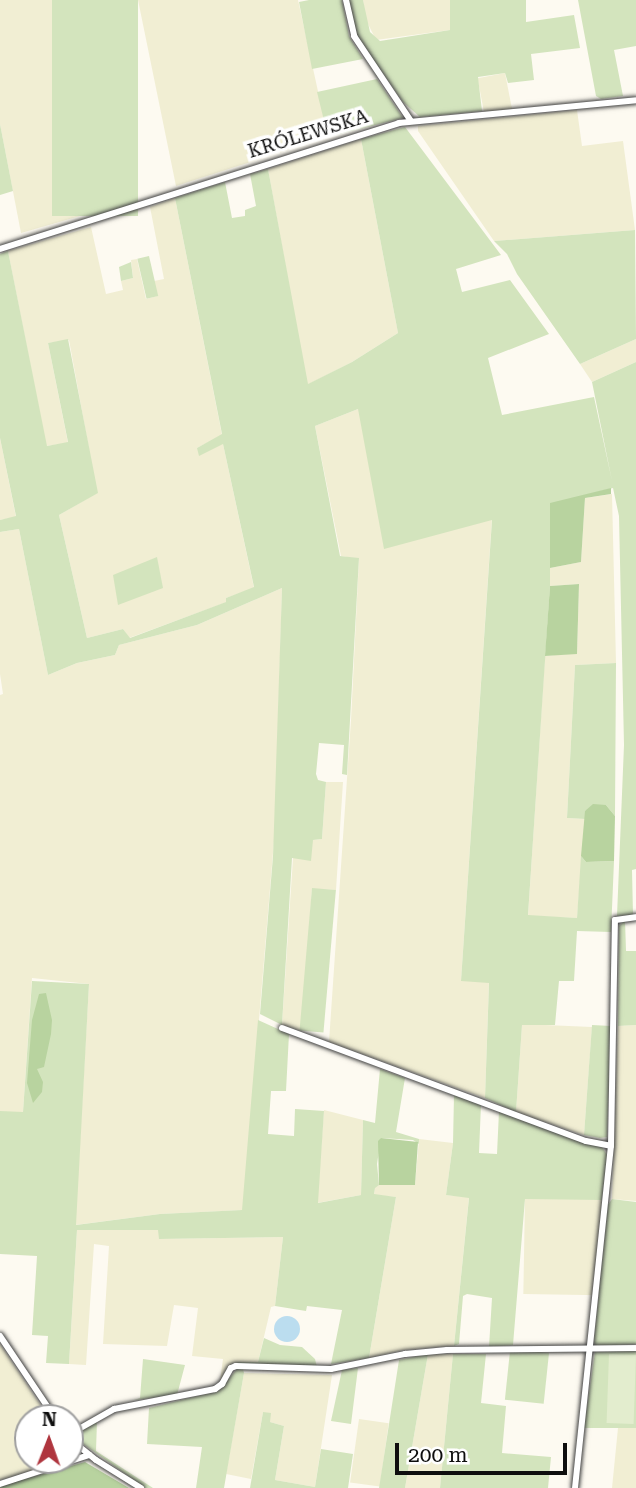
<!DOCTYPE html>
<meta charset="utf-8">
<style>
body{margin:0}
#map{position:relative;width:636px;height:1488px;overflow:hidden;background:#fdfaf1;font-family:"Roboto Serif",serif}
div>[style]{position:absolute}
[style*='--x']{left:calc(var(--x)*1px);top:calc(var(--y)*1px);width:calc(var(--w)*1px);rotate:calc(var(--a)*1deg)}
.farmland>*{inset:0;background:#f1eed3;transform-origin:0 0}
.green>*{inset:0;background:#d3e4bd;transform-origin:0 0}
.forest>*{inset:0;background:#b8d39f}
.pitch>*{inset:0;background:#e3edce;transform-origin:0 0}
.water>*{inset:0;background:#bbddef}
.round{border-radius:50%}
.roads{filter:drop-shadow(0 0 2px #414141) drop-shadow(0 0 2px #414141)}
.minor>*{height:6px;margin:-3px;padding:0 3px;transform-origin:3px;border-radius:3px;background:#fff}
span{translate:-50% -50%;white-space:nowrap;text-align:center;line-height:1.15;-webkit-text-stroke:7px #fff;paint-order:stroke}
.street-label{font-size:19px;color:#0e0e0e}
.north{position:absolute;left:14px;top:1404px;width:70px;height:70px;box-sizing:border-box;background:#fff;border:2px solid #9f9f9f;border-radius:50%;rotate:1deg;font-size:19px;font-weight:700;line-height:28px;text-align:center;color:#0e0e0e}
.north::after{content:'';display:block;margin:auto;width:24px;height:32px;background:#af353e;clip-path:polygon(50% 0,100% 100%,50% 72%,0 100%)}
.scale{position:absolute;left:395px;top:1443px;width:172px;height:32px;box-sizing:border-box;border:4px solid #0e0e0e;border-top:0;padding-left:9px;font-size:21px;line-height:24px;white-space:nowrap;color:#0e0e0e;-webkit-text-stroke:5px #fff;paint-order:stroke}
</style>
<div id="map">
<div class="farmland">
<div style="clip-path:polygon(0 0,52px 0,94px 212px,21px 233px,0 124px)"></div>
<div style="clip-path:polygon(138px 0,298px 0,328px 137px,176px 186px)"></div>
<div style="clip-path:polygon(363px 0,450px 0,450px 30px,376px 40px,365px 18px)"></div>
<div style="left:505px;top:73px;width:37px;height:28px;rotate:79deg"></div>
<div style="clip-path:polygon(577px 110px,582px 146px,623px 141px,635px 230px,494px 241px,418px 131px,418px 126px)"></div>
<div style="clip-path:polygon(361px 139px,398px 333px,352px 362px,307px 385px,268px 169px)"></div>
<div style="clip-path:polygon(175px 198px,222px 435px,197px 448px,223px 444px,254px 588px,226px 598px,227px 602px,129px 638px,123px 629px,87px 638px,59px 515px,97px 493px,69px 340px,48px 343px,68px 443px,46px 446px,8px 251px,91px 227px,106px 294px,123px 290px,121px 281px,133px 278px,131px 260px,137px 259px,146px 299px,157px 296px,154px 281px,164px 279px,150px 207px)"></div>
<div style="clip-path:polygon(636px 339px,636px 362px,592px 382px,580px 364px)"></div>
<div style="clip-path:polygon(358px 409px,492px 518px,461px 981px,489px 981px,485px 1098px,329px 1042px,351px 720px,359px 559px,341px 556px,315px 426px)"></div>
<div style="clip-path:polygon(0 438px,16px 517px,0 520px)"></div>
<div style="clip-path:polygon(612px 494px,616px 663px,575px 665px,567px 818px,585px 819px,577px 918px,528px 916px,545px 656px,577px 653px,579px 584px,550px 586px,550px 568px,581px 562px,585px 498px)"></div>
<div style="clip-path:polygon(19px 529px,48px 675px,77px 663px,115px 655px,119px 645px,197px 625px,282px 588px,275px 829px,243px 1210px,160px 1214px,75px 1225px,89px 984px,32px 978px,23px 1112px,0 1223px,0 695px,3px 694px,0 674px,0 532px)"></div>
<div style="clip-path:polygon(326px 782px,343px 782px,336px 890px,312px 889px,302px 1031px,282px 1025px,293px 858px,313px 840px,322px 839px)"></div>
<div style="clip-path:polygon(522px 1024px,592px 1027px,584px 1135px,516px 1112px)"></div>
<div style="clip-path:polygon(636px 1025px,636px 1201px,612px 1199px,618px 1026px)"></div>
<div style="clip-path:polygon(324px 1110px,363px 1120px,361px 1195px,317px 1203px)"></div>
<div style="clip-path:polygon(419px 1139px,453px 1143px,446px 1195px,469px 1197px,454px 1346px,403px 1350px,369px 1358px,396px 1197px,374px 1195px,375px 1185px,415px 1185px)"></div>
<div style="left:525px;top:1198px;width:77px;height:96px;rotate:1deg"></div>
<div style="clip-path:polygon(77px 1230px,159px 1230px,159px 1239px,283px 1237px,275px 1306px,271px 1307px,258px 1362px,233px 1363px,220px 1381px,223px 1359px,192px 1356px,198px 1308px,174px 1305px,167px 1346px,103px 1344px,109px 1246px,94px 1244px,86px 1365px,69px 1364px)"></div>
<div style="clip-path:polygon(0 1344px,49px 1418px,28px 1418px,28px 1426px,14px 1436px,34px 1471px,0 1480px)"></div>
<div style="clip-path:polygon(428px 1354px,453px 1354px,440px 1488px,405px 1488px)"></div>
<div style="clip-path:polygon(244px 1373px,332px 1375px,315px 1487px,275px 1480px,284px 1426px,270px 1422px,263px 1412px,251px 1479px,226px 1474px)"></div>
<div style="left:359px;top:1419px;width:30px;height:64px;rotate:8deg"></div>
<div style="clip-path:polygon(618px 1428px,636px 1428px,636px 1488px,612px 1488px)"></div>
</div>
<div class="green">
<div style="left:52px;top:0;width:86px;height:216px"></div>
<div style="clip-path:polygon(309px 0,342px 0,349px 36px,363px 59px,312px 69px,299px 2px)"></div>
<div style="clip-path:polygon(349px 0,363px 0,370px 32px,380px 41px,450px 30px,450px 0,526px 0,526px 22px,574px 15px,580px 48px,531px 54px,534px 80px,508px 83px,505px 73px,478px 77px,482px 111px,420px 117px,403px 102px,357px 36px)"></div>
<div style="clip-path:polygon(578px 0,636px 0,636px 46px,614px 50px,623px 96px,601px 99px,596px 96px)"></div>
<div style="clip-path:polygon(377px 79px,403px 118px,328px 137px,317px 92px)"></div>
<div style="clip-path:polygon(0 124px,13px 191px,0 195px)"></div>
<div style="clip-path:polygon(405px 127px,501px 255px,456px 269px,462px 292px,510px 280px,549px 334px,488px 358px,502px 415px,594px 397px,612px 481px,592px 382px,636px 362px,636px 869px,632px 870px,633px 915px,617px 916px,624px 745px,619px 516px,613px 488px,550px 504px,550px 586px,528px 915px,577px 918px,581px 856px,586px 862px,614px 861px,611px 932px,577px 931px,574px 981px,559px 981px,555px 1025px,522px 1025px,516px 1112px,485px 1098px,489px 983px,461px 981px,492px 520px,384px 549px,358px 409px,315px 426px,340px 556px,359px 558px,347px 775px,342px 774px,344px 745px,319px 743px,316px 774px,318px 780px,326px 782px,322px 839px,313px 840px,311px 861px,292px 858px,282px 1025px,260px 1014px,273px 856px,282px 588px,197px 625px,119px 645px,115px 655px,77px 663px,48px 675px,19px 529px,0 532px,0 520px,16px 516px,0 438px,0 254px,8px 251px,47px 446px,68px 442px,48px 343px,68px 339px,98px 493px,59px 515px,87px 638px,123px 629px,130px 638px,226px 602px,226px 598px,254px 587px,223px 444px,199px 456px,197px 448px,222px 434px,175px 198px,225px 182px,232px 218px,245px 216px,245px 210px,256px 206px,250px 174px,268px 169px,308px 384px,352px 362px,398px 333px,361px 139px)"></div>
<div style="clip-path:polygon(635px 230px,636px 339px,580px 364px,517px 274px,507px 254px,494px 241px)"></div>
<div style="left:149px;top:256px;width:41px;height:12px;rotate:77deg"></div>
<div style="clip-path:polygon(131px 262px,133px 278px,121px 281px,119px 267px)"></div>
<div style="clip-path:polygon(157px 557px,163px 588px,118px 605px,113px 575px)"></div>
<div style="clip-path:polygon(616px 663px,615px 816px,606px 805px,585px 811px,585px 819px,567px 818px,575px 665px)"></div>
<div style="left:312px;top:888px;width:24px;height:143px;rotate:5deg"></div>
<div style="clip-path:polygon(625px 920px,626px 951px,636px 951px,636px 1025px,618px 1026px,619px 926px)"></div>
<div style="clip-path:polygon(32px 981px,89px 984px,76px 1225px,160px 1214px,242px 1210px,258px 1020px,289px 1034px,286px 1091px,271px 1091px,268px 1134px,294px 1136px,295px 1109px,324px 1111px,318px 1203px,361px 1195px,363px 1120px,375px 1123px,380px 1069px,405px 1078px,396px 1132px,419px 1139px,419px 1144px,413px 1140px,381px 1138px,377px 1164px,379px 1185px,375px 1188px,374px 1194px,396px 1197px,369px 1358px,331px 1364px,342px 1310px,307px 1306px,306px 1311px,275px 1306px,283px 1237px,159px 1239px,158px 1230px,77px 1230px,69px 1364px,46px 1363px,48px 1336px,32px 1335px,37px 1256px,0 1254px,0 1111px,23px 1112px)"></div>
<div style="clip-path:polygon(592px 1025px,611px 1026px,607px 1137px,600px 1138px,584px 1135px)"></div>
<div style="clip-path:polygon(454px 1095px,481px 1104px,479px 1153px,497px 1154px,499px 1111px,602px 1147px,607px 1155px,602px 1200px,525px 1199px,513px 1345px,489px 1347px,492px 1298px,467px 1294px,463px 1296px,459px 1344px,454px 1346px,469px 1198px,446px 1195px,453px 1143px)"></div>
<div style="clip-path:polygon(612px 1199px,636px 1202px,636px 1344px,596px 1346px,594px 1342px,608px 1205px)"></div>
<div style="clip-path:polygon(264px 1338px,280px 1345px,302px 1347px,315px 1359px,317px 1367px,234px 1365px,238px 1362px,258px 1362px)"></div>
<div style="clip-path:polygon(636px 1350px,636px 1428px,584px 1428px,595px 1352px)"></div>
<div style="left:549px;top:1353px;width:51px;height:39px;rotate:96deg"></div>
<div style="clip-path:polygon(428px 1354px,405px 1488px,379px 1488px,399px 1360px)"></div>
<div style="clip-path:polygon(453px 1354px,486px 1354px,481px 1403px,506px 1406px,502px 1453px,551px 1457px,548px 1488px,440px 1488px)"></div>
<div style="clip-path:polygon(143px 1359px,185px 1365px,177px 1395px,134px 1400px,140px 1398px)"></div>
<div style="clip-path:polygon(358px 1368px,351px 1424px,331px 1421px,342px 1370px)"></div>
<div style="clip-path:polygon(237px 1369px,243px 1369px,244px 1373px,224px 1488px,196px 1488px,202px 1447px,147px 1444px,149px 1408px,218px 1391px)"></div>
<div style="clip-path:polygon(263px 1412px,271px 1413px,270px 1422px,284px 1426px,275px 1480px,315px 1487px,321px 1449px,353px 1454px,348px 1488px,250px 1488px)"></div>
<div style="clip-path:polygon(97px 1421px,96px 1451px,153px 1488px,145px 1488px,79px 1441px,80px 1431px)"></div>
<div style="clip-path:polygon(70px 1443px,81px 1453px,79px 1456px,76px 1458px,66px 1461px,34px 1471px,33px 1460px,70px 1460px)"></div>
</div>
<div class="forest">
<div style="clip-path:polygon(611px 488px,611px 494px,585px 498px,581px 562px,550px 568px,550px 503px)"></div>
<div style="clip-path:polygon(579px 584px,577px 654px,545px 656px,550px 586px)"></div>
<div style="clip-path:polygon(593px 804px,606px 805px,615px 816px,614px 861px,586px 862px,581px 856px,585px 811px)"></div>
<div style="clip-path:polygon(46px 993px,52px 1020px,51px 1034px,44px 1067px,37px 1069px,43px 1082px,42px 1092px,33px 1103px,27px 1083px,32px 1020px,39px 994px)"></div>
<div style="clip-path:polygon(381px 1138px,418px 1142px,415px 1185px,379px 1185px,378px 1141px)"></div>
<div style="clip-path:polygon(85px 1462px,129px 1488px,0 1488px,0 1486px)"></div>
</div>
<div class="pitch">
<div style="left:609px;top:1354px;width:27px;height:69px;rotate:2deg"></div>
</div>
<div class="water">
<div class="round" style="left:274px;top:1316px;width:26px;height:26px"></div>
</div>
<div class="roads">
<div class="minor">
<div style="--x:346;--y:0;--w:37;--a:77"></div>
<div style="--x:354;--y:36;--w:102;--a:56.2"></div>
<div style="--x:0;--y:249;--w:418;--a:-17.5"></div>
<div style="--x:399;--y:123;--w:238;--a:-5.5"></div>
<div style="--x:282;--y:1028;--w:324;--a:20.4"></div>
<div style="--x:586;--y:1141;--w:25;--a:11"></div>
<div style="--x:0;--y:1336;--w:99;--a:56.1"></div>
<div style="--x:70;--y:1434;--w:51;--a:-29.6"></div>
<div style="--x:114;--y:1409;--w:103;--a:-11.2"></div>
<div style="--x:215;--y:1389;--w:9;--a:-36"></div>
<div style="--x:222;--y:1384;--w:18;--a:-61"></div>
<div style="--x:231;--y:1368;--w:5;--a:-22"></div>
<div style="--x:236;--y:1366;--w:95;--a:1.8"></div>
<div style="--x:331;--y:1369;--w:76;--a:-11.5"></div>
<div style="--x:405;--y:1354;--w:42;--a:-5.4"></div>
<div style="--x:447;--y:1350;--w:189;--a:-0.6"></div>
<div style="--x:70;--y:1439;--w:33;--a:39"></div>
<div style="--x:96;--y:1460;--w:53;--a:31.9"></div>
<div style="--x:0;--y:1484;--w:94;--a:-18"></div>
<div style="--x:575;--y:1488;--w:344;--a:-84"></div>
<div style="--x:611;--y:1146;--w:226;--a:-89"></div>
<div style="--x:615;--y:920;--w:21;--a:-8"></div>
</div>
</div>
<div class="street-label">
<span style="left:308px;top:134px;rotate:-17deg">KRÓLEWSKA</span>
</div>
<div class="north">N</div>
<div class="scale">200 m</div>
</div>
